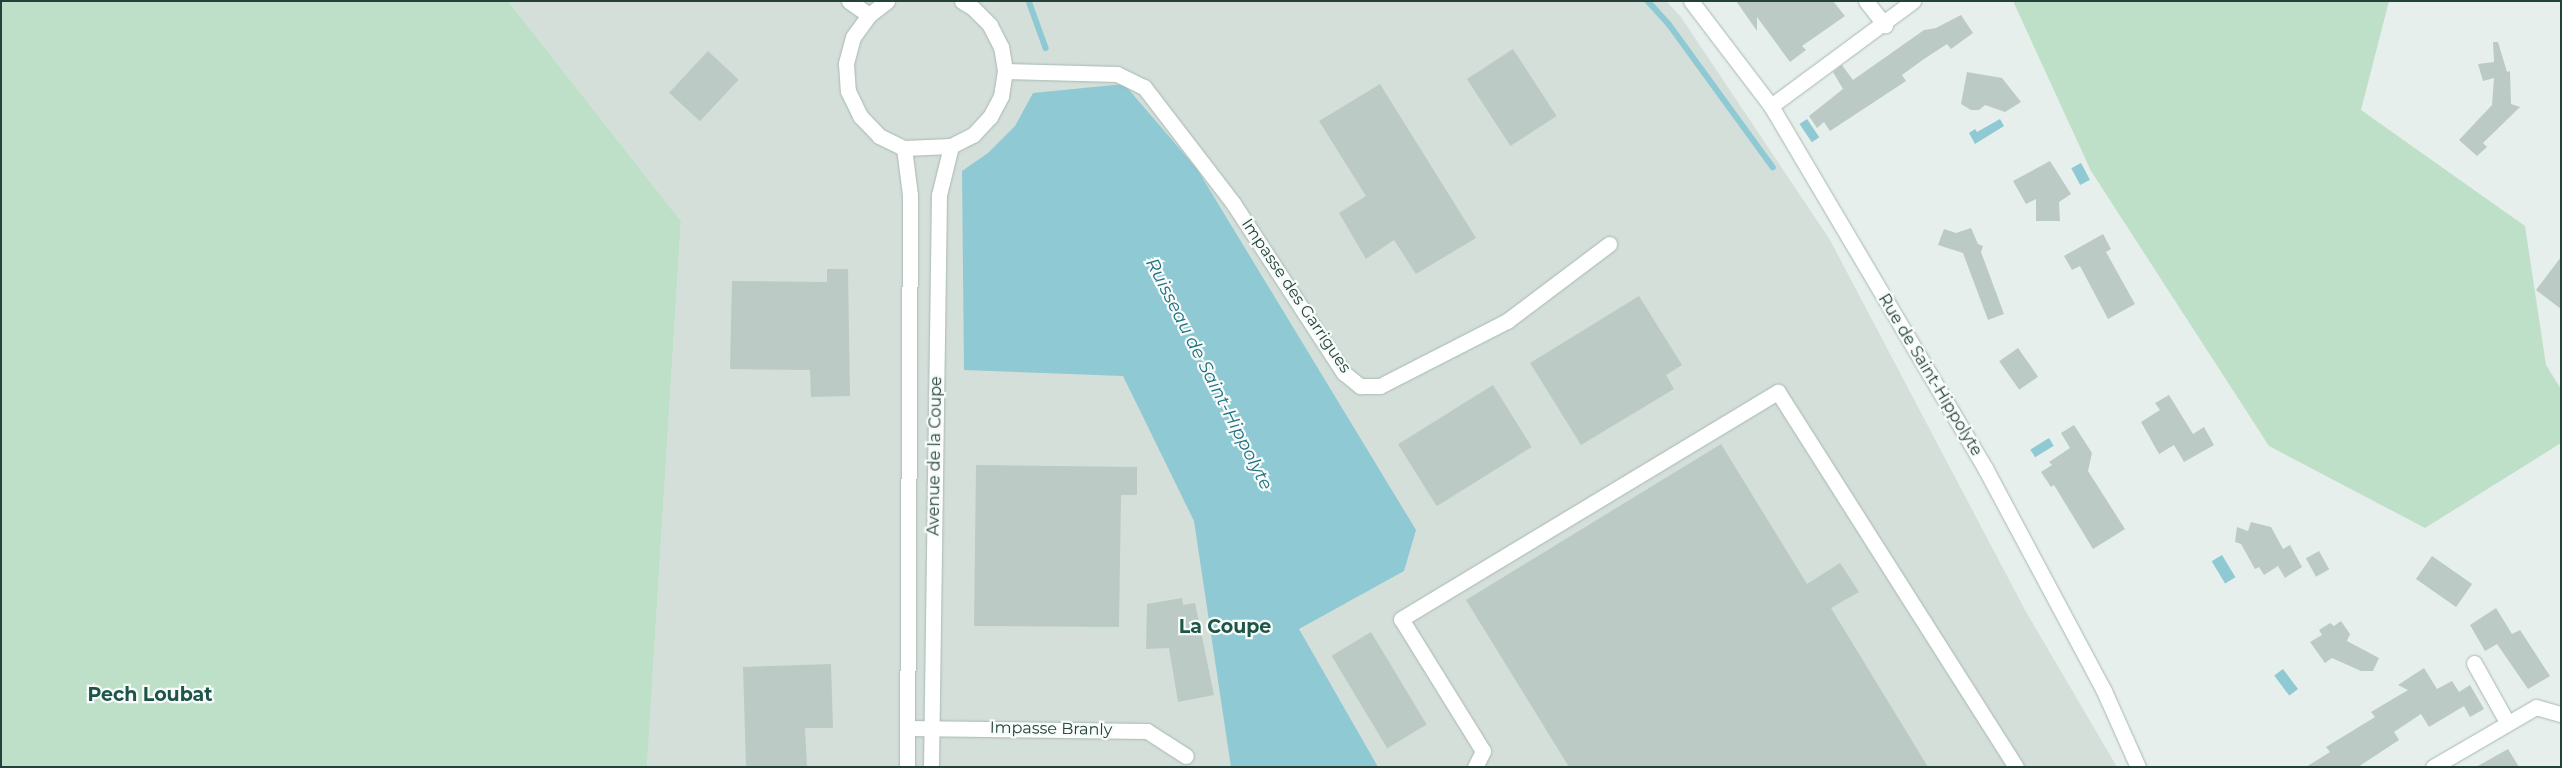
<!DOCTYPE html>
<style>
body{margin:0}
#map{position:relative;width:2562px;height:768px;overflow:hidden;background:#e6efeb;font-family:Montserrat,sans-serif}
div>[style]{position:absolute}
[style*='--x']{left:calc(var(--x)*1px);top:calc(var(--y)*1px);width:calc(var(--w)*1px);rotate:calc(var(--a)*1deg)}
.built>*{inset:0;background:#d4dfda}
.green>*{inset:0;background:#bfe0c8}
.water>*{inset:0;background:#8ec9d4;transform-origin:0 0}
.stream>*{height:5.5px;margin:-2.75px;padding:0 2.75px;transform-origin:2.75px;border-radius:2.75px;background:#8ec9d4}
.building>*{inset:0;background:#bbcac4;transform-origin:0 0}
.roads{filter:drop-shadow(0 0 1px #a8b8b2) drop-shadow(0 0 1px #a8b8b2)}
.minor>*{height:15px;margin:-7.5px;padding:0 7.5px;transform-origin:7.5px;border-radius:7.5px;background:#fff}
span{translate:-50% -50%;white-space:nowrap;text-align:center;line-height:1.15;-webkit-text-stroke:4.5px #f7fbf9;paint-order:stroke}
.street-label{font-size:16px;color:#24423a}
.water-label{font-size:18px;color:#1c6f80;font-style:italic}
.quarter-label{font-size:19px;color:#1f5548;font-weight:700}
.frame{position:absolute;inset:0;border:2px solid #24423a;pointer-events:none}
</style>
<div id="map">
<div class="built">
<div style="clip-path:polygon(508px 1px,1666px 1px,1681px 17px,1830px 240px,2025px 610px,2117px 767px,647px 767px,681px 221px)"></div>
</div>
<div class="green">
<div style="clip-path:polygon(1px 1px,508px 1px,681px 221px,647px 767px,1px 767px)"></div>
<div style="clip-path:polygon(2013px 1px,2389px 1px,2361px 110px,2525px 226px,2546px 365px,2561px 389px,2561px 443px,2425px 528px,2269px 446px,2091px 171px)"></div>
</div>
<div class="water">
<div style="clip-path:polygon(1124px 84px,1197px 169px,1416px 530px,1404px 571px,1299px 629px,1378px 767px,1231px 767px,1194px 521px,1123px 376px,964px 370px,962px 171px,988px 153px,1015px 126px,1033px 93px)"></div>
<div style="left:1807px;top:119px;width:22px;height:9px;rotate:56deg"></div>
<div style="clip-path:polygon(2000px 119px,2004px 126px,1975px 144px,1969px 133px,1975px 129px,1977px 132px)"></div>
<div style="left:2081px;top:163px;width:19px;height:11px;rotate:62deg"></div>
<div style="left:2049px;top:438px;width:9px;height:22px;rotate:58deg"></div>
<div style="left:2222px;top:555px;width:26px;height:12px;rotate:59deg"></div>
<div style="left:2283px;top:669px;width:25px;height:11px;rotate:53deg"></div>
</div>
<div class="stream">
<div style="--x:1029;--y:1;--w:50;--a:70.1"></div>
<div style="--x:1648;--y:1;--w:31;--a:48"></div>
<div style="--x:1669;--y:24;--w:177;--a:54"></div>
</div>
<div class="building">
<div style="clip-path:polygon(1736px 1px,1833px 1px,1845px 16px,1802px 46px,1806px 50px,1790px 62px,1757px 17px,1757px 31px)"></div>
<div style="clip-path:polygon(1961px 15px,1973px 33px,1951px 49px,1947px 44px,1924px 59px,1902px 75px,1906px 81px,1830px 131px,1824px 122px,1817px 128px,1809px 116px,1843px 89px,1833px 72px,1842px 65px,1853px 80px,1924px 30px,1936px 28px)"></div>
<div style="clip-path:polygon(2493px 42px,2498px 42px,2507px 72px,2510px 71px,2511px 104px,2520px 107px,2483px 143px,2487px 147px,2477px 156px,2459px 140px,2492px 105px,2494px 78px,2483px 81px,2478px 64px,2494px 62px)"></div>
<div style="left:1513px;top:49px;width:80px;height:55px;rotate:57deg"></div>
<div style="left:708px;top:51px;width:42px;height:57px;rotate:43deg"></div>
<div style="clip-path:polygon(1967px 72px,2002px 78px,2021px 102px,2005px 112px,1985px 105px,1979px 110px,1971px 110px,1961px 104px)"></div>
<div style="clip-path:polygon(1380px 84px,1476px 238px,1416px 274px,1394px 240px,1366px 259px,1339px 213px,1366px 196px,1319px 121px)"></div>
<div style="clip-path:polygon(2050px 161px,2071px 194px,2059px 202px,2060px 221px,2036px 221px,2036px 199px,2026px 204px,2013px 181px)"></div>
<div style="clip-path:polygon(1971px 228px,1978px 244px,1983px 246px,1981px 252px,2004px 314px,1988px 320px,1963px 253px,1938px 245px,1944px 229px,1956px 233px)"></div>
<div style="clip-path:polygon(2103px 234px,2111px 249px,2106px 252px,2135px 304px,2108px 319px,2080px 266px,2072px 270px,2064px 256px)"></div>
<div style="clip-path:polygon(2561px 257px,2561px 309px,2536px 290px)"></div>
<div style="clip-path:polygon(827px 269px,848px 269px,850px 396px,811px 397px,810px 370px,730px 369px,732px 281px,827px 282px)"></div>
<div style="clip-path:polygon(1639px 296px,1682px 365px,1666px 375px,1674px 389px,1581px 445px,1530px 363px)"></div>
<div style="left:2018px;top:348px;width:35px;height:23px;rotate:55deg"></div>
<div style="left:1493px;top:385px;width:73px;height:112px;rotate:58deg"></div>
<div style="clip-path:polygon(2169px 395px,2193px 434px,2204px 427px,2214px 445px,2184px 462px,2174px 445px,2159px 454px,2141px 422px,2160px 410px,2155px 403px)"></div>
<div style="clip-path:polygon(2074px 425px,2092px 453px,2088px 471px,2125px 529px,2093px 549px,2054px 485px,2051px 487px,2041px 472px,2052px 465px,2049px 462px,2070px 448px,2061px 433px)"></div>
<div style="clip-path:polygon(1721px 444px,1807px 584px,1840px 563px,1859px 592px,1831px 608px,1928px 767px,1569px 767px,1466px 600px)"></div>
<div style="clip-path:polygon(976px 465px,1137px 467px,1137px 495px,1121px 495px,1119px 627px,974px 626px)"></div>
<div style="clip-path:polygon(2251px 522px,2271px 527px,2283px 549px,2290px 545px,2302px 567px,2285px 578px,2278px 566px,2264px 575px,2259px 567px,2255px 569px,2241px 544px,2235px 542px,2237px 527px,2248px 531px)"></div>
<div style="left:2319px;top:551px;width:21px;height:15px;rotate:61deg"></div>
<div style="left:2432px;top:556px;width:49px;height:28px;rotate:35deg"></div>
<div style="clip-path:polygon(1182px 598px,1183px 605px,1195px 603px,1214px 695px,1178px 702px,1169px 648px,1146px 649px,1147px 604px)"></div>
<div style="clip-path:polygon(2496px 608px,2512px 634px,2520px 630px,2550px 676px,2528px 689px,2497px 644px,2485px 651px,2470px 625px)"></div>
<div style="clip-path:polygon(2341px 621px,2350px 634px,2347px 641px,2379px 658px,2373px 671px,2361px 671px,2332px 658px,2325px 663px,2310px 642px,2322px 635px,2319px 630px,2330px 623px,2334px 626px)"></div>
<div style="left:1371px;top:632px;width:108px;height:46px;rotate:59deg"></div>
<div style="clip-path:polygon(831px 664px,833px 728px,805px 728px,807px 767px,746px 767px,743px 667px)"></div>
<div style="clip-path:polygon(2424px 668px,2437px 689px,2452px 681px,2459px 692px,2470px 685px,2484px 709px,2470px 717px,2464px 706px,2429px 727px,2421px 714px,2394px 732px,2399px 740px,2358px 767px,2306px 767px,2330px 752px,2326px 747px,2375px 717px,2371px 712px,2408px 690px,2398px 685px)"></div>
<div style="clip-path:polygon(2508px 749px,2519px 767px,2476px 767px)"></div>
</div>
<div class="roads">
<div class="minor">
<div style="--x:849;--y:1;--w:24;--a:35"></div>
<div style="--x:887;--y:1;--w:23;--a:142"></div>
<div style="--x:869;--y:15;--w:27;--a:126"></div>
<div style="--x:853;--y:37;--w:28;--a:105"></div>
<div style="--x:846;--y:64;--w:27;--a:86"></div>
<div style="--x:848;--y:91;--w:28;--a:64"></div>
<div style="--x:860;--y:116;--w:28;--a:46"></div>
<div style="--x:879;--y:136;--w:28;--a:26"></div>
<div style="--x:904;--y:148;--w:47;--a:-2.4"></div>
<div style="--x:951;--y:146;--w:25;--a:-27"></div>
<div style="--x:973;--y:135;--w:25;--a:-47"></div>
<div style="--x:990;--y:117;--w:24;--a:-62"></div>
<div style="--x:1001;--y:96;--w:25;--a:-81"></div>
<div style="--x:1005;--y:71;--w:24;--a:-99"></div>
<div style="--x:1001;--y:47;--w:25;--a:-117"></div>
<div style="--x:990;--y:25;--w:24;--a:-135"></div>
<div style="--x:973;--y:8;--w:13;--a:-148"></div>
<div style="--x:1691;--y:1;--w:132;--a:52.7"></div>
<div style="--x:1771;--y:106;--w:421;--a:59.4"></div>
<div style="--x:1985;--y:468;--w:253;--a:61.9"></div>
<div style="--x:2104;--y:691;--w:83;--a:65.9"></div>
<div style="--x:1866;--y:1;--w:31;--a:52"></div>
<div style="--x:1005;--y:71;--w:112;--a:1.5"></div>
<div style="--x:1117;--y:74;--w:30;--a:26"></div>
<div style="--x:1144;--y:87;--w:146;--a:52.5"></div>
<div style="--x:1233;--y:203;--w:203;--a:56.9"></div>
<div style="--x:1344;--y:373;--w:21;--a:39"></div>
<div style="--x:1360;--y:386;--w:20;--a:0"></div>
<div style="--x:1380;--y:386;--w:143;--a:-27.1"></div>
<div style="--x:1507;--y:321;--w:128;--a:-37"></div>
<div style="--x:1771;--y:106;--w:177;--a:-36.5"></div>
<div style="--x:904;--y:148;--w:47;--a:82.7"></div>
<div style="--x:910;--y:195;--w:572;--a:90.3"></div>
<div style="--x:2474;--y:663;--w:68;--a:60.8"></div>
<div style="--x:907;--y:728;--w:240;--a:0.7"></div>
<div style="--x:1147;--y:731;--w:46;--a:32.7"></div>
<div style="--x:931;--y:767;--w:572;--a:-89.2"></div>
<div style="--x:939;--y:195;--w:50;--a:-76.2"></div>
<div style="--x:1475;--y:767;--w:18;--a:-63"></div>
<div style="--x:1483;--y:751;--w:155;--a:-121.8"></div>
<div style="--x:1401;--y:619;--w:440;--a:-31.1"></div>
<div style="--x:1778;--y:392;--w:444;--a:57.6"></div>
<div style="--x:2433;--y:767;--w:119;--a:-30.2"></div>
<div style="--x:2536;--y:707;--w:26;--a:16"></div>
</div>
</div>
<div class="street-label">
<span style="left:1296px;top:296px;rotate:56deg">Impasse des Garrigues</span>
<span style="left:1930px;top:375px;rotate:59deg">Rue de Saint-Hippolyte</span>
<span style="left:935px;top:456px;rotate:-89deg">Avenue de la Coupe</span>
<span style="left:1051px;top:729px;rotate:1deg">Impasse Branly</span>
</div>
<div class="water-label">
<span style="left:1209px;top:374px;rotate:63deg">Ruisseau de Saint-Hippolyte</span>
</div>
<div class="quarter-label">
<span style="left:1225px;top:627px">La Coupe</span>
<span style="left:150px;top:695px">Pech Loubat</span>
</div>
<div class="frame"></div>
</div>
